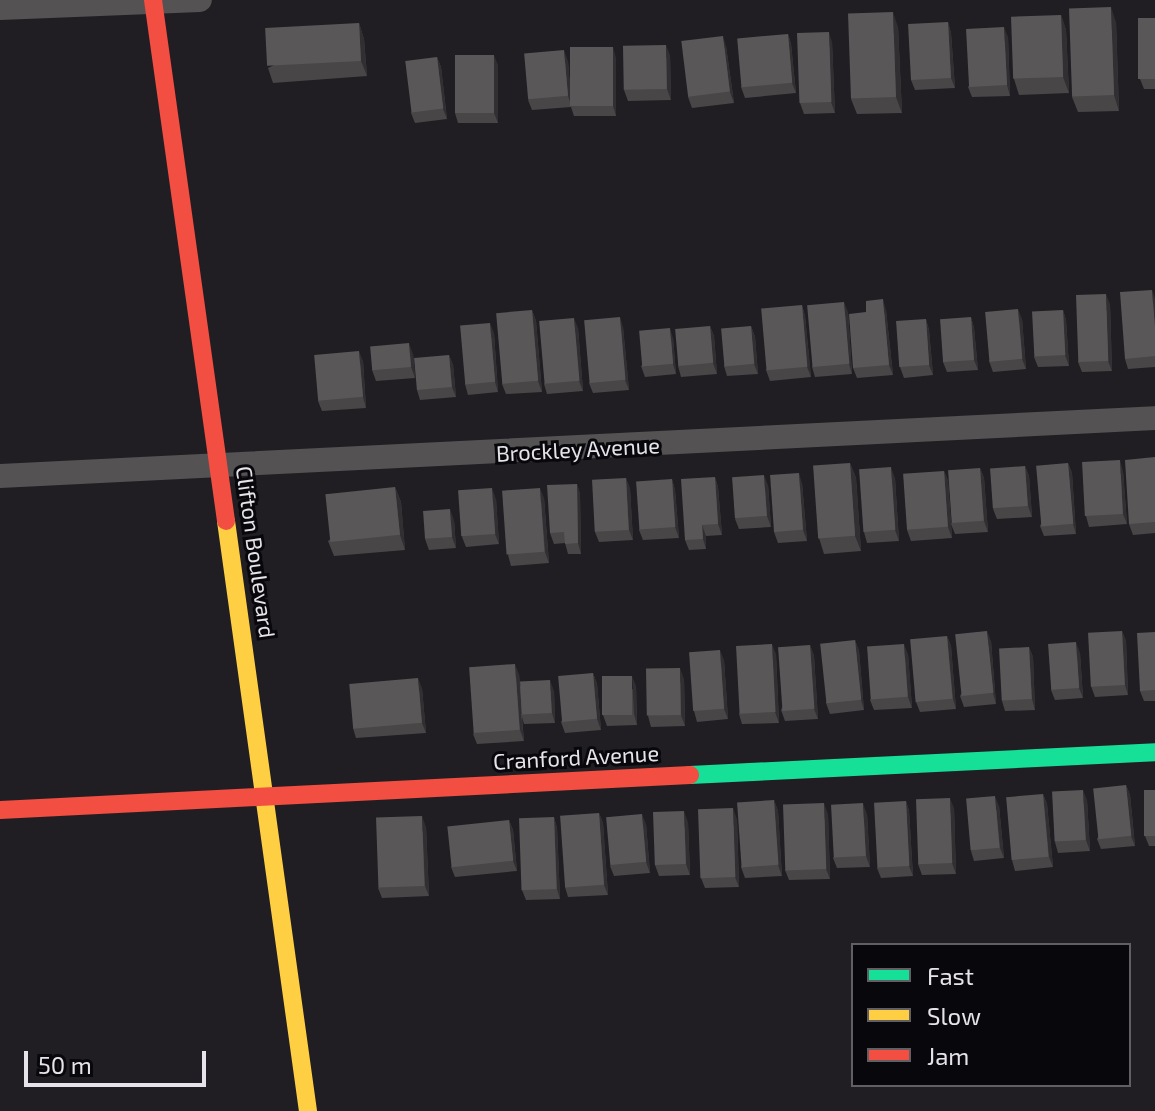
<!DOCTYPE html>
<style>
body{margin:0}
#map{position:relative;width:1155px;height:1111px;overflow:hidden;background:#201e23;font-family:"Exo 2",sans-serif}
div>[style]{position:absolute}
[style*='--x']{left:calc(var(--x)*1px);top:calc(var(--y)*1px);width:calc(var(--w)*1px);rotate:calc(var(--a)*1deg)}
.street>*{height:24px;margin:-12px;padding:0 12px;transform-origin:12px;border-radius:12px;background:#545252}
.fast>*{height:18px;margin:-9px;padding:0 9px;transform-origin:9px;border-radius:9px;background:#16e098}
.slow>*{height:18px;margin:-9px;padding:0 9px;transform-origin:9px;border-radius:9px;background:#ffcf43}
.jam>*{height:18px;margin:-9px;padding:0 9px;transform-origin:9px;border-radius:9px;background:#f24e42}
.wall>*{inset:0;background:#494647}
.shaded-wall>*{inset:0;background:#312f31}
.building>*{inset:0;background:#5a5759;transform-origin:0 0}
span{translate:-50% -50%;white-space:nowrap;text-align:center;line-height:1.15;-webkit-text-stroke:6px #08070b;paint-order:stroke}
.street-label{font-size:22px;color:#e6e3ea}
.legend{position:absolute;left:851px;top:943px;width:280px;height:144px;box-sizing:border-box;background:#08070b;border:2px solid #615f64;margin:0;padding:10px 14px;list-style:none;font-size:24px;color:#e6e3ea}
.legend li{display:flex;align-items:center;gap:16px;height:40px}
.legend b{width:40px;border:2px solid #615f64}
.scale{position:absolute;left:24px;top:1051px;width:182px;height:36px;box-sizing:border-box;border:4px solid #e6e3ea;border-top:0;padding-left:10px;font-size:24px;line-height:28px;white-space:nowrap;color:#e6e3ea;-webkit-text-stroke:6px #08070b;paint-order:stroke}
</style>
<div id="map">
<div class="street">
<div style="--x:0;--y:8;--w:200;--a:-2.3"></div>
<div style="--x:0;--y:476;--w:1156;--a:-2.87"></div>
</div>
<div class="fast">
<div style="--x:690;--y:775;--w:466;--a:-2.8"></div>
</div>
<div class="slow">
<div style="--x:226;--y:521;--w:596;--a:82.09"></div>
</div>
<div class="jam">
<div style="--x:153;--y:0;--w:526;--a:82.02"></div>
<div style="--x:0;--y:810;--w:691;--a:-2.9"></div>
</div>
<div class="wall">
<div style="clip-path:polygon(1061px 15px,1066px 30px,1069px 93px,1019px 95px,1014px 79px)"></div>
<div style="clip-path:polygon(1155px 18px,1155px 89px,1144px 89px,1140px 79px)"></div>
<div style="clip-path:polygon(948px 22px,951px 33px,955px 88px,915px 90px,911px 80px)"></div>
<div style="clip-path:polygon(1116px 22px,1119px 111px,1078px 112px,1072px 97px)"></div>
<div style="clip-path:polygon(359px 23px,364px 39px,367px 76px,273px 83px,268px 68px)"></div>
<div style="clip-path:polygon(898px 27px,902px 113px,857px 114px,851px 99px)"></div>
<div style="clip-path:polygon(788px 34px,791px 44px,796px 93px,745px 98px,741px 87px)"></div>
<div style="clip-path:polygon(1008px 37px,1010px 96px,972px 97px,968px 87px)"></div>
<div style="clip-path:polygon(832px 42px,835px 113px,804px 114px,800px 103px)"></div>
<div style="clip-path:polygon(726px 46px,734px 103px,692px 108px,688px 97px)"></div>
<div style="clip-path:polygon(670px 55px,671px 100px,628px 101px,624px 90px)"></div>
<div style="clip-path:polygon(437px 57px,441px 67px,447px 119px,415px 123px,411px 113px)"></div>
<div style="clip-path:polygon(616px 58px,616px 116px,574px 116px,571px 107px,532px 110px,528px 100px,568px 61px,570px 89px)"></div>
<div style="clip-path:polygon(498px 65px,498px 123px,458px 123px,455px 113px)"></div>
<div style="clip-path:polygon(1155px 298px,1155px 367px,1128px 369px,1125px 359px)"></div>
<div style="clip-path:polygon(1110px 304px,1112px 371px,1082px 372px,1078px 362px)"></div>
<div style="clip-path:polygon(802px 305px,805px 316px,811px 377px,770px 381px,766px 370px)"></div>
<div style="clip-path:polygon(532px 310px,536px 321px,542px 392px,506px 394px,502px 384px)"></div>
<div style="clip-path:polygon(886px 310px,893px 375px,857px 378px,853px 368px)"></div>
<div style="clip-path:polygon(1063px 310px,1066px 320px,1069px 366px,1038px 367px,1034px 357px)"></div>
<div style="clip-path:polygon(848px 312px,852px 374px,815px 377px,812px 367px)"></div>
<div style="clip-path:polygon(971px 317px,974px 328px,978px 370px,947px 372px,943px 362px)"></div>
<div style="clip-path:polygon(926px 319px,929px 330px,933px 375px,904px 378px,900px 367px)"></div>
<div style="clip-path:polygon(1022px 319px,1026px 369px,993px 372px,989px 361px)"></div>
<div style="clip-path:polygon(710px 326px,714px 336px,717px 374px,681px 377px,678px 366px)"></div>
<div style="clip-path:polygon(751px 326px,755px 337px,758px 374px,727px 376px,724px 366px)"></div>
<div style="clip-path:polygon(623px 327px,629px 390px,593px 393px,589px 383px)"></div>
<div style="clip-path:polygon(578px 328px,583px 391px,547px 394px,544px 384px)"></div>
<div style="clip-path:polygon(494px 333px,498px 392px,468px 395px,465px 384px)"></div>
<div style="clip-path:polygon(673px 338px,676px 374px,645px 377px,641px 366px)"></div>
<div style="clip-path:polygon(413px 354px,415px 378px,376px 381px,372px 370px)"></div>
<div style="clip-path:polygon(449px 355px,453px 365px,456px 397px,420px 400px,417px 390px)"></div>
<div style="clip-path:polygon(363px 361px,366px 408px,322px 411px,318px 401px)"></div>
<div style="clip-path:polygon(1155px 457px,1155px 533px,1133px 535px,1129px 524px)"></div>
<div style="clip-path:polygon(850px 463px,856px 478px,861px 551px,824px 554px,819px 538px)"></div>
<div style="clip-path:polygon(1068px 463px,1072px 473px,1076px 534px,1044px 536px,1040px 526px)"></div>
<div style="clip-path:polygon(1025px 466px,1029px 476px,1032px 517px,997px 519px,993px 509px)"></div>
<div style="clip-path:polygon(980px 468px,984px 478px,988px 532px,955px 534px,951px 524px)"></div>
<div style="clip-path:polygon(944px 471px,948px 481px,952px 538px,911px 541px,907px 530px)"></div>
<div style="clip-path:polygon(1123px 471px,1127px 524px,1089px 527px,1086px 516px)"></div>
<div style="clip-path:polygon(715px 477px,718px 487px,722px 535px,706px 536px,706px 549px,689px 550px,685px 540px)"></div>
<div style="clip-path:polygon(626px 478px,630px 489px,633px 540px,599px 542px,595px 532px)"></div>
<div style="clip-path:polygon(895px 478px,899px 541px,867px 543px,864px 532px)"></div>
<div style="clip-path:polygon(672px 479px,675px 490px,679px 538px,643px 540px,639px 530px)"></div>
<div style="clip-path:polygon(802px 483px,807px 541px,778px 543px,774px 532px)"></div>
<div style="clip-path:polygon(577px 484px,580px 494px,581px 554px,568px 554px,565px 543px,554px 544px,550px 533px)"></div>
<div style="clip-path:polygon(768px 485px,771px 527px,739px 529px,735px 519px)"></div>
<div style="clip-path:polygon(395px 487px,401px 502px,405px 550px,334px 556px,328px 541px)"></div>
<div style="clip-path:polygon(544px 498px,549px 563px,511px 566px,508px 555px)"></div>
<div style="clip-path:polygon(496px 499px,499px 544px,466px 547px,462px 537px)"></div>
<div style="clip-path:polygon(454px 520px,456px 548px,429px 550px,425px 539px)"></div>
<div style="clip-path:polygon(1122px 631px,1126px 641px,1128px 695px,1095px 697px,1091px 686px)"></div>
<div style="clip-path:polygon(1155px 632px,1155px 701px,1144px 701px,1140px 691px)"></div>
<div style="clip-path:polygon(947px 636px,951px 646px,956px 709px,920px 712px,916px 702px)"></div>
<div style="clip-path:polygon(855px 640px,859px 651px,864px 710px,830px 714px,826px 703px)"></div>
<div style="clip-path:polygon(991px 641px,996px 704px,964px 707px,960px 696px)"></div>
<div style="clip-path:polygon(810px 645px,814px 656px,818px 719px,785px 721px,781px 710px)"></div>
<div style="clip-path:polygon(1029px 647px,1033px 657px,1035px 710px,1005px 711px,1002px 701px)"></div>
<div style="clip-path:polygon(1080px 653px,1083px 698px,1055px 700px,1051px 690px)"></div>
<div style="clip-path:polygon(776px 654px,779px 723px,742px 724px,739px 714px)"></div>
<div style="clip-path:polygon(908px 654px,912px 708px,874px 710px,870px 700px)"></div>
<div style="clip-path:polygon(724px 660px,728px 719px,697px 722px,694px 711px)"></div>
<div style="clip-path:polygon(593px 673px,597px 684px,601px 730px,565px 733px,561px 722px)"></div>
<div style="clip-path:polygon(519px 674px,520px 686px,554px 691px,555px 723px,524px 724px,522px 717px,524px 741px,477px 744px,473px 734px)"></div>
<div style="clip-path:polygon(684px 679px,685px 726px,651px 727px,648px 716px)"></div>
<div style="clip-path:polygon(636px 686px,637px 725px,607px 726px,603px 715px)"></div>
<div style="clip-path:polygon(422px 688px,426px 733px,356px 738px,353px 728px)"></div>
<div style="clip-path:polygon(1126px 785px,1130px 795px,1135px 846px,1101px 849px,1097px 839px)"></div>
<div style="clip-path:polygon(1155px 790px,1155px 846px,1149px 846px,1145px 836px)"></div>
<div style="clip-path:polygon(1043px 794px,1047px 804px,1053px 867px,1015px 871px,1012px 860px)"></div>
<div style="clip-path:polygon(774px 800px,778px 811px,782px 876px,745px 878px,741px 867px)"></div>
<div style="clip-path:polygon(1087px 800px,1090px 851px,1058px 853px,1055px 842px)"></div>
<div style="clip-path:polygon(906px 801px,909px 811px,913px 876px,881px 878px,877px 868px)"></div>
<div style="clip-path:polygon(999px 806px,1004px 858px,974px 861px,971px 851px)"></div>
<div style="clip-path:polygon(954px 808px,956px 874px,922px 875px,918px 864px)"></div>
<div style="clip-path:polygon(599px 813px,603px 823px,608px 895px,568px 897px,565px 887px)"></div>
<div style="clip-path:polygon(828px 814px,830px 879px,789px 880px,785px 870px)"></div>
<div style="clip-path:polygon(867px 814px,870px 867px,837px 868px,833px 858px)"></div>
<div style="clip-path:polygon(554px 817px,557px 828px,560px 899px,526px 900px,522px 890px)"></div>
<div style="clip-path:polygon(737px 819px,739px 887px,705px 888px,701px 878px)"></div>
<div style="clip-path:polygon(509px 820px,513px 830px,517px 871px,455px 877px,451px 867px)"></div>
<div style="clip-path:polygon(688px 822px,690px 875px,659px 876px,655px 865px)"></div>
<div style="clip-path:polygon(646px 824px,650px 873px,614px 876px,610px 866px)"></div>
<div style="clip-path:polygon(426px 827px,429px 896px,382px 898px,378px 888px)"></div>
</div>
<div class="shaded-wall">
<div style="clip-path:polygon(1111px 7px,1116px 22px,1119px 111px,1114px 95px)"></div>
<div style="clip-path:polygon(893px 12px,898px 27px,902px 113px,896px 97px)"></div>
<div style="clip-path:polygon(1061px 15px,1066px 30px,1069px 93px,1063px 77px)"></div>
<div style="clip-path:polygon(948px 22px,951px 33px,955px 88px,951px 78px)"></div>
<div style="clip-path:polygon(359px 23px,364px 39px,367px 76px,361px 61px)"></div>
<div style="clip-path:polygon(1004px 27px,1008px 37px,1010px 96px,1007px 85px)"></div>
<div style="clip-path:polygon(829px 32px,832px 42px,835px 113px,831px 102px)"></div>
<div style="clip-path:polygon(788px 34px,791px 44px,796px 93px,792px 83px)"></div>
<div style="clip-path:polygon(723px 36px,726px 46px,734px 103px,730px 92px)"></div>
<div style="clip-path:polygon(666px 45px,670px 55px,671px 100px,667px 89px)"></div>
<div style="clip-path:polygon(613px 47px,616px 58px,616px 116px,613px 106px)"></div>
<div style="clip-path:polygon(564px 50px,568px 61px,572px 107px,568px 96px)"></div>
<div style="clip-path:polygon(494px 55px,498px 65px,498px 123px,494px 113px)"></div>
<div style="clip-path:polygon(437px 57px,441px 67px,447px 119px,443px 109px)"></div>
<div style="clip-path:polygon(1152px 290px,1155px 298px,1155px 328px)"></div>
<div style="clip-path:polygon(1106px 294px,1110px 304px,1112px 371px,1108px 361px)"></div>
<div style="clip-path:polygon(883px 299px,886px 310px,893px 375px,889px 365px)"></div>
<div style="clip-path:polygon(844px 302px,848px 312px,852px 374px,849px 364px)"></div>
<div style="clip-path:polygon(802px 305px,805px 316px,811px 377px,807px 367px)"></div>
<div style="clip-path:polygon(1018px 309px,1022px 319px,1026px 369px,1022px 359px)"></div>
<div style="clip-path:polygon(532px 310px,536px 321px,542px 392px,538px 381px)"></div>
<div style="clip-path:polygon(1063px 310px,1066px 320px,1069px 366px,1065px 355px)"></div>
<div style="clip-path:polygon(620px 317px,623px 327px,629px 390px,625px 380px)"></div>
<div style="clip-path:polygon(971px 317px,974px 328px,978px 370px,974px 360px)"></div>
<div style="clip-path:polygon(574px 318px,578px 328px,583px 391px,579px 381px)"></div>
<div style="clip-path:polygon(926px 319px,929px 330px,933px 375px,929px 365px)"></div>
<div style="clip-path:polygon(490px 323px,494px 333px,498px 392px,495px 382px)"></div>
<div style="clip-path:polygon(710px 326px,714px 336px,717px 374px,713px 363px)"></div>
<div style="clip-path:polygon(751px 326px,755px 337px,758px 374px,754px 364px)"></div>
<div style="clip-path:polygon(670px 328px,673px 338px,676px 374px,673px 364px)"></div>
<div style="clip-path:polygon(409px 343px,413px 354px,415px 378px,411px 367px)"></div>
<div style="clip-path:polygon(359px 351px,363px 361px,366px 408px,363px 397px)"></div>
<div style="clip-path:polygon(449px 355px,453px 365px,456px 397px,452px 387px)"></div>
<div style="clip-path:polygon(1120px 460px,1123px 471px,1127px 524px,1123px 514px)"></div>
<div style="clip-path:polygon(850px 463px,856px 478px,861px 551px,855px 536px)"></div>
<div style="clip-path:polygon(1068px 463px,1072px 473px,1076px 534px,1073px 524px)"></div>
<div style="clip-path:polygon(1025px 466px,1029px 476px,1032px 517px,1028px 506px)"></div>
<div style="clip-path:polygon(891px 467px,895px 478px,899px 541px,895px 530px)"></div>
<div style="clip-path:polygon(980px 468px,984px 478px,988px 532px,984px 521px)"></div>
<div style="clip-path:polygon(944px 471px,948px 481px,952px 538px,948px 527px)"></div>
<div style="clip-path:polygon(799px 473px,802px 483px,807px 541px,803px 530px)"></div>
<div style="clip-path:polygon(764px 475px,768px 485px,771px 527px,767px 516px)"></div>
<div style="clip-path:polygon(715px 477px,718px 487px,722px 535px,718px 524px)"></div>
<div style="clip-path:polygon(626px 478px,630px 489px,633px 540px,629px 530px)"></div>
<div style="clip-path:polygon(672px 479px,675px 490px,679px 538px,675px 527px)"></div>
<div style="clip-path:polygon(577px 484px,580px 494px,581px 554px,578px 543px)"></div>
<div style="clip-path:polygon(395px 487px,401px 502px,405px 550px,400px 535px)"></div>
<div style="clip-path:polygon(492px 488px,496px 499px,499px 544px,495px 534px)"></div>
<div style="clip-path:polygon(540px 488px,544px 498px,549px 563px,545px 552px)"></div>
<div style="clip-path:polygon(450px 509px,454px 520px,456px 548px,452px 537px)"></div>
<div style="clip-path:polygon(702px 525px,706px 536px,706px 549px,703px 539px)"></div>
<div style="clip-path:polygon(987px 631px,991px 641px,996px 704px,993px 693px)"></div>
<div style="clip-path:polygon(1122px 631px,1126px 641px,1128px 695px,1125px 685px)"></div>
<div style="clip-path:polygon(947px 636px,951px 646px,956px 709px,953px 699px)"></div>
<div style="clip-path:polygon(855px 640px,859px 651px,864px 710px,861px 700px)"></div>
<div style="clip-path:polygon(1076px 642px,1080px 653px,1083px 698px,1079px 688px)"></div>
<div style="clip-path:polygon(772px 644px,776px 654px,779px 723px,775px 712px)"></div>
<div style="clip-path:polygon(904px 644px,908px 654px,912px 708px,908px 697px)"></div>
<div style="clip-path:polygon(810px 645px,814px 656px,818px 719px,814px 709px)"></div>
<div style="clip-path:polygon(1029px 647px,1033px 657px,1035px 710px,1032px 699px)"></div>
<div style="clip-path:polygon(720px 650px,724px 660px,728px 719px,724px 709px)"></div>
<div style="clip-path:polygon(515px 664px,519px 674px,522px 714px,521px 714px,524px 741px,520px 730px)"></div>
<div style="clip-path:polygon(680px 668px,684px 679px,685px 726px,681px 715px)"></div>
<div style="clip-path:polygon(593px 673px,597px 684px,601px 730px,597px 719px)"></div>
<div style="clip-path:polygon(632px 676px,636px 686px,637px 725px,634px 714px)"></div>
<div style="clip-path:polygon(418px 678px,422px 688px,426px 733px,422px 723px)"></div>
<div style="clip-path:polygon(550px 680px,554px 691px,555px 723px,552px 713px)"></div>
<div style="clip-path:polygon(1126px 785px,1130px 795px,1135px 846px,1131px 836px)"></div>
<div style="clip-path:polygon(1083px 790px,1087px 800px,1090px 851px,1086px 840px)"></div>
<div style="clip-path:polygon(1043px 794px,1047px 804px,1053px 867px,1049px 857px)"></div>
<div style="clip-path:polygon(995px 796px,999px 806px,1004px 858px,1000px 848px)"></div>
<div style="clip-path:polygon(950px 798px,954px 808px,956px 874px,952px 863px)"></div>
<div style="clip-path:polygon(774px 800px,778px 811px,782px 876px,778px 865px)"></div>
<div style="clip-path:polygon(906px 801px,909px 811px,913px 876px,909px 866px)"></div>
<div style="clip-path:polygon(824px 803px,828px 814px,830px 879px,826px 869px)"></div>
<div style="clip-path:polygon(863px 803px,867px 814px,870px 867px,866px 856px)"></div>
<div style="clip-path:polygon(733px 808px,737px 819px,739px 887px,735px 877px)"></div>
<div style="clip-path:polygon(684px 811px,688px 822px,690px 875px,686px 864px)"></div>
<div style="clip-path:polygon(599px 813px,603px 823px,608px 895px,604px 885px)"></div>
<div style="clip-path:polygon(642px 814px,646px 824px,650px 873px,646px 862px)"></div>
<div style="clip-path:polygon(422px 816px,426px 827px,429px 896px,425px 886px)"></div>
<div style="clip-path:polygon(554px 817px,557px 828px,560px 899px,557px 889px)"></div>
<div style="clip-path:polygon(509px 820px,513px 830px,517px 871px,513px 861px)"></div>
</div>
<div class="building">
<div style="left:1111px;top:7px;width:88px;height:42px;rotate:88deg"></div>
<div style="left:893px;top:12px;width:85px;height:45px;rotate:88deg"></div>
<div style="left:1061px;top:15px;width:62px;height:50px;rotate:88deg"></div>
<div style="left:1138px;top:18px;width:17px;height:61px"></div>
<div style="left:948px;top:22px;width:56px;height:40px;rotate:87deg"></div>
<div style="left:359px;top:23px;width:38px;height:94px;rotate:87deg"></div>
<div style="left:1004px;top:27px;width:58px;height:38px;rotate:87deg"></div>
<div style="left:829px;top:32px;width:70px;height:32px;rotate:88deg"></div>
<div style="left:788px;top:34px;width:49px;height:51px;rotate:85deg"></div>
<div style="left:723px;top:36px;width:56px;height:42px;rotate:83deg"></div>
<div style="left:666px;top:45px;width:44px;height:43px;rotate:89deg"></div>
<div style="left:570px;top:47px;width:43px;height:59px"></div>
<div style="left:564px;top:50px;width:46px;height:40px;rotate:85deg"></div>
<div style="left:455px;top:55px;width:39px;height:58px"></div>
<div style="left:437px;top:57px;width:52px;height:32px;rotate:83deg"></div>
<div style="clip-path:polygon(1152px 290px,1155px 328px,1155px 356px,1125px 359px,1120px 292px)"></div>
<div style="left:1106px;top:294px;width:67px;height:30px;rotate:88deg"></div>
<div style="clip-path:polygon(883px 299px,889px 365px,853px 368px,849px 314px,866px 312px,866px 301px)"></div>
<div style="left:844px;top:302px;width:62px;height:37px;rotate:85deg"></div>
<div style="left:802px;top:305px;width:62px;height:41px;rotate:85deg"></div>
<div style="left:1018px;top:309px;width:50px;height:33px;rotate:85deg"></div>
<div style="left:532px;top:310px;width:71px;height:36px;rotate:85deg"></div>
<div style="left:1063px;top:310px;width:45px;height:31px;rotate:87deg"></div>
<div style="left:620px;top:317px;width:63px;height:36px;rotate:85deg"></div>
<div style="left:971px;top:317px;width:43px;height:31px;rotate:86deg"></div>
<div style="left:574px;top:318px;width:63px;height:35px;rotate:85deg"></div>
<div style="left:926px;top:319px;width:46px;height:30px;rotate:86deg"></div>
<div style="left:490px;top:323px;width:59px;height:30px;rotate:85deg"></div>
<div style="left:710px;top:326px;width:37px;height:35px;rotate:85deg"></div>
<div style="left:751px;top:326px;width:38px;height:30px;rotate:85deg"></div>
<div style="left:670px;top:328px;width:36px;height:31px;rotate:85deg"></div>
<div style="left:409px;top:343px;width:24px;height:39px;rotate:85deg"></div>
<div style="left:359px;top:351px;width:46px;height:45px;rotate:85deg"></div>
<div style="left:449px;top:355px;width:32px;height:35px;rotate:85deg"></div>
<div style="clip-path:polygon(1155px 457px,1155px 522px,1129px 524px,1125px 460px)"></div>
<div style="left:1120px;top:460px;width:54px;height:38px;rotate:87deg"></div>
<div style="left:850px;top:463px;width:73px;height:37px;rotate:86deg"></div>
<div style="left:1068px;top:463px;width:61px;height:32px;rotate:85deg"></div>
<div style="left:1025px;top:466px;width:40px;height:35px;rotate:86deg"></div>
<div style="left:891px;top:467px;width:63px;height:32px;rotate:86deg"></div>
<div style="left:980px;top:468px;width:53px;height:32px;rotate:86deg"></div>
<div style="left:944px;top:471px;width:56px;height:41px;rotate:86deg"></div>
<div style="left:799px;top:473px;width:57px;height:29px;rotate:86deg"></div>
<div style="left:764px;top:475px;width:41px;height:32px;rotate:86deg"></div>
<div style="clip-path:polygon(715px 477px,718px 524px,702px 525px,703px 539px,685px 540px,681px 479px)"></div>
<div style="left:626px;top:478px;width:52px;height:34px;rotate:87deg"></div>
<div style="left:672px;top:479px;width:48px;height:36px;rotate:86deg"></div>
<div style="clip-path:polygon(577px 484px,578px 543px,565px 544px,564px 532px,550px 533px,547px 485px)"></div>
<div style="left:395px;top:487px;width:48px;height:70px;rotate:84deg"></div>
<div style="left:492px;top:488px;width:46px;height:34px;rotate:86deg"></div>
<div style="left:540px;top:488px;width:64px;height:38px;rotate:86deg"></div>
<div style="left:450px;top:509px;width:28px;height:27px;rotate:86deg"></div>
<div style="left:987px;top:631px;width:62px;height:32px;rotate:84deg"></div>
<div style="left:1122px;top:631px;width:54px;height:34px;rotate:87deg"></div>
<div style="clip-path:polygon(1155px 632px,1155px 690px,1140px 691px,1137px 633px)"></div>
<div style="left:947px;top:636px;width:63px;height:37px;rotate:85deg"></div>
<div style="left:855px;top:640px;width:60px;height:35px;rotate:84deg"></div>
<div style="left:1076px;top:642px;width:46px;height:28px;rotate:86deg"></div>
<div style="left:772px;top:644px;width:68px;height:36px;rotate:87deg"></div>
<div style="left:904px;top:644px;width:53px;height:37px;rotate:86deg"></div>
<div style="left:810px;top:645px;width:64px;height:32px;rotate:86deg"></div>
<div style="left:1029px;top:647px;width:52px;height:30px;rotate:87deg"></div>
<div style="left:720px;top:650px;width:59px;height:31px;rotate:86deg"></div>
<div style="left:515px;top:664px;width:66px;height:46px;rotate:86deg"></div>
<div style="left:680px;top:668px;width:47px;height:34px;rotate:89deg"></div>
<div style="left:593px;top:673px;width:46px;height:35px;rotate:85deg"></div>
<div style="left:602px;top:676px;width:30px;height:39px"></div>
<div style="left:418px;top:678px;width:45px;height:69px;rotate:85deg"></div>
<div style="left:550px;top:680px;width:33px;height:30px;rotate:87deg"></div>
<div style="left:1126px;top:785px;width:51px;height:33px;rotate:84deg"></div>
<div style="left:1083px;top:790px;width:50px;height:31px;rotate:87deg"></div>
<div style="left:1144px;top:790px;width:11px;height:46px"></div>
<div style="left:1043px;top:794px;width:63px;height:37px;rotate:85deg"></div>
<div style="left:995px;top:796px;width:52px;height:29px;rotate:85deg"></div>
<div style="left:950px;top:798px;width:65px;height:34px;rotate:88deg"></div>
<div style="left:774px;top:800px;width:65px;height:37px;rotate:86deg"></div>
<div style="left:906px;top:801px;width:65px;height:32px;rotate:87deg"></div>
<div style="left:824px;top:803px;width:66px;height:41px;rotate:88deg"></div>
<div style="left:863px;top:803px;width:53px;height:32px;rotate:87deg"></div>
<div style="left:733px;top:808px;width:69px;height:35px;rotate:88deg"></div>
<div style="left:684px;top:811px;width:53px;height:31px;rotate:88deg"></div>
<div style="left:599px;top:813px;width:72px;height:39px;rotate:86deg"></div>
<div style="left:642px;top:814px;width:48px;height:36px;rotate:85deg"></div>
<div style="left:422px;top:816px;width:70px;height:46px;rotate:88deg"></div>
<div style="left:554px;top:817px;width:72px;height:35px;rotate:88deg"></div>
<div style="left:509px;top:820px;width:41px;height:62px;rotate:84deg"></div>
</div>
<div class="street-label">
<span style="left:578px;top:449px;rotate:-3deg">Brockley Avenue</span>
<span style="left:256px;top:552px;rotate:82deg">Clifton Boulevard</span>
<span style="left:576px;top:757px;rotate:-3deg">Cranford Avenue</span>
</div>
<ul class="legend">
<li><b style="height:10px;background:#16e098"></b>Fast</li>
<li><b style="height:10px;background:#ffcf43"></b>Slow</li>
<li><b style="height:10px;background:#f24e42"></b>Jam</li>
</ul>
<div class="scale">50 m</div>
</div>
